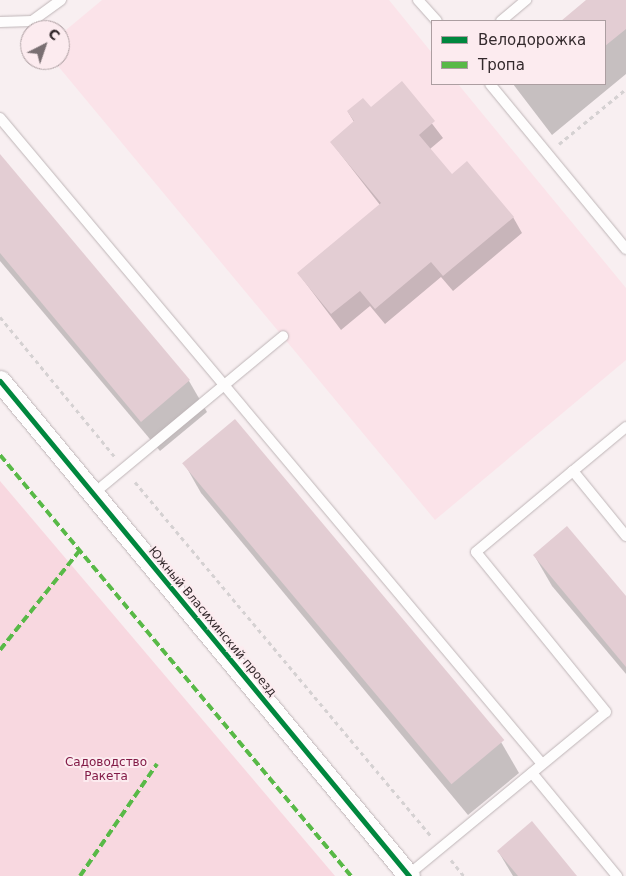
<!DOCTYPE html>
<meta charset="utf-8">
<style>
body{margin:0}
#map{position:relative;width:626px;height:876px;overflow:hidden;background:#f8eff1;font-family:"DejaVu Sans",sans-serif}
div>[style]{position:absolute}
[style*='--x']{left:calc(var(--x)*1px);top:calc(var(--y)*1px);width:calc(var(--w)*1px);rotate:calc(var(--a)*1deg)}
.built>*{inset:0;background:#fbe3e9}
.green>*{inset:0;background:#f8d8e0}
.shadow>*{inset:0;background:#0003}
.building>*{inset:0;background:#e3cdd3;transform-origin:0 0}
.path>*{height:3px;margin-top:-1.5px;transform-origin:0;background:repeating-linear-gradient(90deg,#d5d1d2 0 4px,transparent 0 8px)}
.roads{filter:drop-shadow(0 0 1px #beb5b7) drop-shadow(0 0 1px #beb5b7)}
.service>*{height:10px;margin:-5px;padding:0 5px;transform-origin:5px;border-radius:5px;background:#fefdfd}
.minor>*{height:21px;margin:-10.5px;padding:0 10.5px;transform-origin:10.5px;border-radius:10.5px;background:#fefdfd}
.quiet>*{height:4px;margin-top:-2px;transform-origin:0;background:repeating-linear-gradient(90deg,#58b947 0 8px,transparent 0 12px)}
.cycleway>*{height:5px;margin:-2.5px;padding:0 2.5px;transform-origin:2.5px;border-radius:2.5px;background:#00873e}
span{translate:-50% -50%;white-space:nowrap;text-align:center;line-height:1.15;-webkit-text-stroke:4px #fcebef;paint-order:stroke}
.street-label{font-size:12px;color:#342a2d}
.park-label{font-size:12px;color:#831b47}
.legend{position:absolute;left:431px;top:20px;width:175px;height:65px;box-sizing:border-box;background:#fcebef;border:1px solid #ac9ea1;margin:0;padding:6px 9px;list-style:none;font-size:15px;color:#342a2d}
.legend li{display:flex;align-items:center;gap:10px;height:25px}
.legend b{width:25px;border:1px solid #ac9ea1}
.north{position:absolute;left:20px;top:20px;width:50px;height:50px;box-sizing:border-box;background:#fcebef;border:1px solid #ac9ea1;border-radius:50%;rotate:41deg;font-size:14px;font-weight:700;line-height:20px;text-align:center;color:#342a2d}
.north::after{content:'';display:block;margin:auto;width:18px;height:22px;background:#796f72;clip-path:polygon(50% 0,100% 100%,50% 72%,0 100%)}
</style>
<div id="map">
<div class="built">
<div style="clip-path:polygon(102px 0,389px 0,432px 53px,432px 84px,458px 84px,626px 288px,626px 360px,435px 520px,53px 60px,60px 60px,60px 35px)"></div>
</div>
<div class="green">
<div style="clip-path:polygon(0 481px,335px 876px,0 876px)"></div>
</div>
<div class="shadow">
<div style="clip-path:polygon(588px 0,626px 0,626px 74px,552px 135px,513px 84px,605px 84px,605px 21px,562px 21px)"></div>
<div style="clip-path:polygon(401px 83px,443px 138px,430px 149px,451px 175px,513px 217px,522px 233px,453px 291px,441px 277px,385px 324px,370px 306px,341px 330px,298px 273px,380px 205px,331px 142px,354px 122px,348px 112px,370px 109px)"></div>
<div style="clip-path:polygon(0 156px,189px 381px,207px 412px,160px 451px,0 261px)"></div>
<div style="clip-path:polygon(184px 463px,501px 742px,519px 773px,468px 815px,201px 493px)"></div>
<div style="clip-path:polygon(534px 555px,626px 598px,626px 674px,552px 586px)"></div>
<div style="clip-path:polygon(498px 851px,576px 876px,513px 876px)"></div>
</div>
<div class="building">
<div style="clip-path:polygon(586px 0,626px 0,626px 29px,605px 46px,605px 21px,561px 21px)"></div>
<div style="clip-path:polygon(402px 81px,435px 121px,419px 135px,452px 174px,467px 161px,514px 217px,443px 276px,431px 262px,375px 309px,360px 291px,331px 314px,297px 273px,381px 203px,330px 142px,354px 121px,347px 111px,363px 98px,371px 107px)"></div>
<div style="clip-path:polygon(0 154px,190px 380px,141px 422px,0 253px)"></div>
<div style="left:235px;top:419px;width:419px;height:69px;rotate:50deg"></div>
<div style="clip-path:polygon(567px 526px,626px 596px,626px 667px,533px 555px)"></div>
<div style="clip-path:polygon(532px 821px,577px 876px,518px 876px,497px 851px)"></div>
</div>
<div class="path">
<div style="--x:559;--y:144;--w:87;--a:-39.4"></div>
<div style="--x:0;--y:317;--w:180;--a:50.6"></div>
<div style="--x:135;--y:482;--w:461;--a:50.1"></div>
<div style="--x:451;--y:860;--w:21;--a:51"></div>
</div>
<div class="roads">
<div class="service">
<div style="--x:418;--y:0;--w:28;--a:48"></div>
<div style="--x:501;--y:21;--w:33;--a:-40"></div>
<div style="--x:0;--y:22;--w:32;--a:-2"></div>
<div style="--x:32;--y:21;--w:36;--a:-36"></div>
<div style="--x:490;--y:84;--w:214;--a:50.5"></div>
<div style="--x:0;--y:118;--w:843;--a:50"></div>
<div style="--x:573;--y:471;--w:69;--a:-39.7"></div>
<div style="--x:93;--y:494;--w:247;--a:-39.7"></div>
<div style="--x:532;--y:773;--w:134;--a:50.5"></div>
<div style="--x:408;--y:875;--w:256;--a:-39.5"></div>
<div style="--x:606;--y:712;--w:206;--a:-129.1"></div>
<div style="--x:476;--y:552;--w:126;--a:-39.9"></div>
<div style="--x:573;--y:471;--w:84;--a:50.8"></div>
</div>
<div class="minor">
<div style="--x:0;--y:381;--w:642;--a:50.43"></div>
</div>
</div>
<div class="quiet">
<div style="--x:0;--y:455;--w:548;--a:50.18"></div>
<div style="--x:0;--y:650;--w:128;--a:-51.3"></div>
<div style="--x:80;--y:876;--w:136;--a:-55.5"></div>
</div>
<div class="cycleway">
<div style="--x:0;--y:381;--w:642;--a:50.43"></div>
</div>
<div class="street-label">
<span style="left:212px;top:622px;rotate:50deg">Южный Власихинский проезд</span>
</div>
<div class="park-label">
<span style="left:106px;top:770px">Садоводство<br>Ракета</span>
</div>
<ul class="legend">
<li><b style="height:6px;background:#00873e"></b>Велодорожка</li>
<li><b style="height:6px;background:#58b947"></b>Тропа</li>
</ul>
<div class="north">С</div>
</div>
